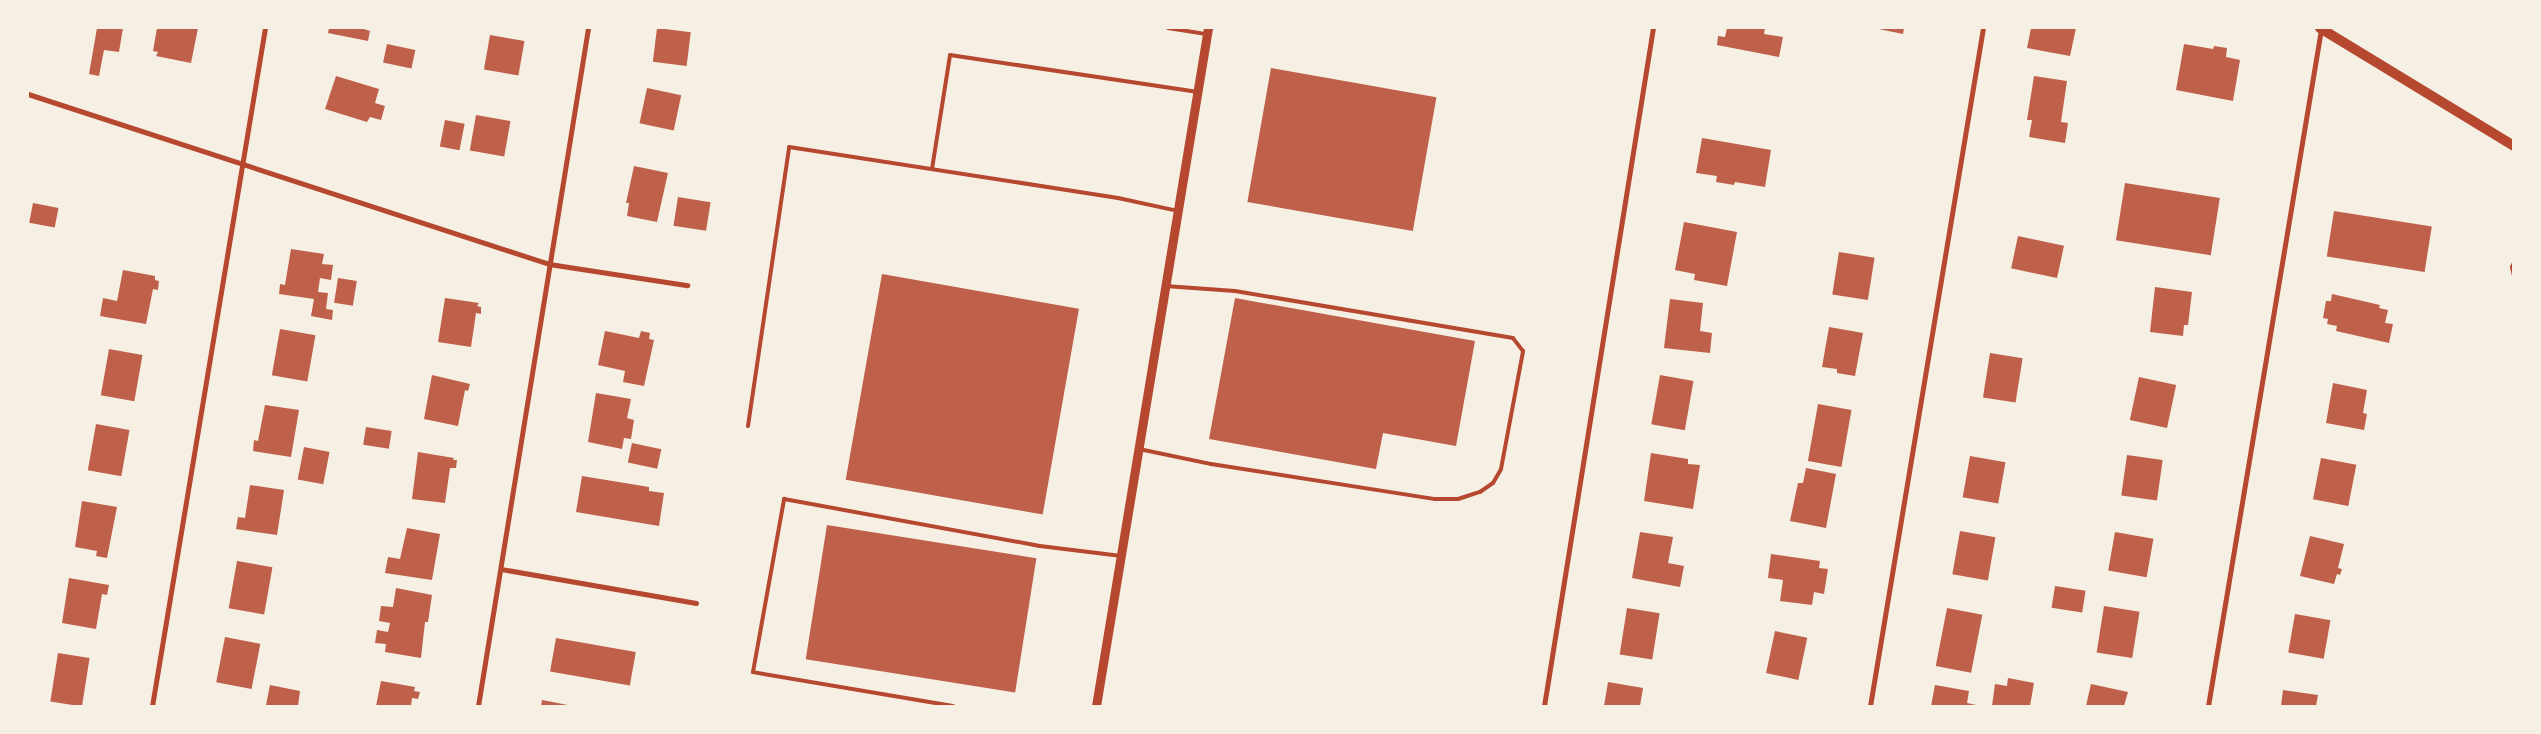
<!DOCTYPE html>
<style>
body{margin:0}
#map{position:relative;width:2541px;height:734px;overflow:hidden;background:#f6efe4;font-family:"Public Sans",sans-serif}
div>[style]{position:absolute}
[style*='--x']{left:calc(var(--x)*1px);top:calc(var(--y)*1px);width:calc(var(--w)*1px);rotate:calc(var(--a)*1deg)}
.building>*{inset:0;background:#bf614a;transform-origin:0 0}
.service>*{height:4px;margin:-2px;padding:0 2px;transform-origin:2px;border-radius:2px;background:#b5482f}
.minor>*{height:5px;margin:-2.5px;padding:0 2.5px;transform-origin:2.5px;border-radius:2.5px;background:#b5482f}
.tertiary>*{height:9px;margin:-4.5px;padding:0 4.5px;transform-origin:4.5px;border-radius:4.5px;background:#b5482f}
.secondary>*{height:10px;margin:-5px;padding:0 5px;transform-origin:5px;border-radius:5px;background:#b5482f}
span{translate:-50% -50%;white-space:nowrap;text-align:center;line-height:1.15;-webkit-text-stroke:4px #f6efe4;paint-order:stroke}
.frame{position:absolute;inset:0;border:29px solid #f6efe4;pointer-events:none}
</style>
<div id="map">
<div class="building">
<div style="clip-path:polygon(97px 28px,123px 28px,119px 52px,104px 50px,99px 76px,89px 74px)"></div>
<div style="clip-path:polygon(157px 28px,198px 28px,191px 63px,156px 56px,158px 52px,153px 51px)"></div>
<div style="clip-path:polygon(329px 28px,361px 28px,370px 31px,368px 41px,328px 33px)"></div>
<div style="left:657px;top:28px;width:34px;height:34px;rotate:7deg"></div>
<div style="clip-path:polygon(1727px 28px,1765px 28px,1764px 34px,1783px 37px,1779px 57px,1717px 45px,1718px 36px,1725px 37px)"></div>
<div style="clip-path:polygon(1874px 28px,1904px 28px,1903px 34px)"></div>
<div style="clip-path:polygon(2031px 28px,2076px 28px,2070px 56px,2027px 48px)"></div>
<div style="left:490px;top:35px;width:35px;height:35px;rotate:10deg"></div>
<div style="left:387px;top:44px;width:29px;height:19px;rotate:12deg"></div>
<div style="clip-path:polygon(2184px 44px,2213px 49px,2214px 46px,2227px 48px,2226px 57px,2240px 60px,2233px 101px,2176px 90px)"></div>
<div style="left:1271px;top:68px;width:168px;height:136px;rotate:10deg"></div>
<div style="clip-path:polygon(336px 76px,379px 89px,375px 103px,385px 106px,381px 120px,370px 117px,367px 122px,325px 109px)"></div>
<div style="clip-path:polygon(2034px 76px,2067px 81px,2061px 122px,2068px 123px,2065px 143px,2029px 137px,2032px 120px,2027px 120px)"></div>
<div style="left:647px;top:88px;width:35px;height:36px;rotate:12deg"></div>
<div style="left:476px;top:115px;width:35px;height:36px;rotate:10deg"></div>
<div style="left:445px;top:120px;width:20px;height:27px;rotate:11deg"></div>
<div style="clip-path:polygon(1702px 138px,1771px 150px,1765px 187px,1735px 182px,1734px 185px,1716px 182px,1717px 176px,1696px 173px)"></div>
<div style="clip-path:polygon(634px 166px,668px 173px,657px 222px,627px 216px,629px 203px,626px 203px)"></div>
<div style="left:2125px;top:183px;width:96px;height:58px;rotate:9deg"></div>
<div style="left:678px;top:197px;width:33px;height:29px;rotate:9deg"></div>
<div style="left:33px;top:203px;width:26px;height:20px;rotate:11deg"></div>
<div style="left:2334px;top:211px;width:99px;height:46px;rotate:9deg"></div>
<div style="clip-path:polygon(1684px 222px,1737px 232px,1727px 286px,1694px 280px,1695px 274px,1675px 270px)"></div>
<div style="left:2018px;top:236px;width:47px;height:33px;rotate:12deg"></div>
<div style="clip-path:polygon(291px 249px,324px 254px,322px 264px,333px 265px,331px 280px,320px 278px,318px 292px,328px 293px,326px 309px,333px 310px,332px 320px,311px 316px,314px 299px,279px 294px,280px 284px,285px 285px)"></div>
<div style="left:1839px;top:252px;width:36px;height:43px;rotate:9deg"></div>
<div style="clip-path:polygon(123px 270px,155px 276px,155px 280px,159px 281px,158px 290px,153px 289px,146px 324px,100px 316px,103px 298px,117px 301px)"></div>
<div style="left:882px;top:274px;width:200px;height:209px;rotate:10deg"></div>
<div style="left:338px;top:278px;width:19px;height:25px;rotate:9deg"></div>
<div style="clip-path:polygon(2155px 287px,2192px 292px,2188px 325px,2184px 325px,2183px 336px,2150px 332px)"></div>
<div style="clip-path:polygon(2332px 294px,2380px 305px,2379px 308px,2388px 310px,2385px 323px,2393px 324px,2389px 343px,2336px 331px,2337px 326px,2327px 324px,2328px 319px,2323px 318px,2326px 301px,2331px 301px)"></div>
<div style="clip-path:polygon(445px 298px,479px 303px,477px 306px,481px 307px,481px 314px,476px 313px,471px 347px,438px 342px)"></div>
<div style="clip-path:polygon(1235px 298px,1475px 341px,1456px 446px,1383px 433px,1376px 469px,1209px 439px)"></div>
<div style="clip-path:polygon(1670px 299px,1703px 303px,1700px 331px,1712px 333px,1710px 353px,1664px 348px)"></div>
<div style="clip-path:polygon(1829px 327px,1863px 333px,1855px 376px,1837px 373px,1837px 369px,1822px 367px)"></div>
<div style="left:280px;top:329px;width:36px;height:47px;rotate:10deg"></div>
<div style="clip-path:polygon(605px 331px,639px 338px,641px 331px,650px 333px,649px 339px,654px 340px,644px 386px,623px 382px,625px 371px,598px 365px)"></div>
<div style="left:109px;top:349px;width:34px;height:47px;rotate:10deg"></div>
<div style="left:1990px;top:353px;width:33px;height:45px;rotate:9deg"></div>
<div style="clip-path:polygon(432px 375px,470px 384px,468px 391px,465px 390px,458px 426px,424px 419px)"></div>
<div style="left:1660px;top:375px;width:34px;height:50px;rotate:10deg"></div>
<div style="left:2139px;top:377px;width:38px;height:44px;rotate:12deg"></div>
<div style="clip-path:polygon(2333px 383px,2367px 390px,2363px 413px,2367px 414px,2364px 430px,2326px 423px)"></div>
<div style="clip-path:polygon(596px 393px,631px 399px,627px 418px,634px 420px,631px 439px,624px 438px,622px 449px,588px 442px)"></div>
<div style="left:1818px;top:404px;width:34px;height:58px;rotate:10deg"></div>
<div style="clip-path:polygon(265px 405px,299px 410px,291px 457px,253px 451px,254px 440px,258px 441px)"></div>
<div style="left:96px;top:424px;width:34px;height:47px;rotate:10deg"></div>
<div style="left:366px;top:427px;width:26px;height:18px;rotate:9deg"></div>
<div style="left:632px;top:443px;width:30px;height:20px;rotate:12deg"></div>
<div style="left:304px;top:447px;width:26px;height:33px;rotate:11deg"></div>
<div style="clip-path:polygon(418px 452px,454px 458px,453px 460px,457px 460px,456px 468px,450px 468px,445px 503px,412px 499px)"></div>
<div style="clip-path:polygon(1651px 453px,1688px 459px,1688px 464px,1700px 465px,1693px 509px,1644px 501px)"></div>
<div style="left:2127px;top:455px;width:36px;height:41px;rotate:8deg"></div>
<div style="left:1970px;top:456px;width:36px;height:42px;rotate:10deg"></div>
<div style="left:2321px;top:458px;width:36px;height:42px;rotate:11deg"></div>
<div style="clip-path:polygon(1806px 468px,1836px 474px,1826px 528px,1790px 521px,1798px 483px,1803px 483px)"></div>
<div style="clip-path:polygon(582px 476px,649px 487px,649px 491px,664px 493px,659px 526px,576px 512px)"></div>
<div style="clip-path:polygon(250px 485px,284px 490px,277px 535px,236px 529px,238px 517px,245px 518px)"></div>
<div style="clip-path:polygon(82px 501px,117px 507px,107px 558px,96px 556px,97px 551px,75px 547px)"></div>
<div style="left:827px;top:525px;width:212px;height:136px;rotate:9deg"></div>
<div style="clip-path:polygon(407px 528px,440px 534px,432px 580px,385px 573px,388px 557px,400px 559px)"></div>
<div style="left:1960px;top:531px;width:36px;height:44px;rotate:10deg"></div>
<div style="clip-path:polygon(1640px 532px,1673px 537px,1668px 563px,1684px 566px,1680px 587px,1632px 578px)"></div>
<div style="left:2115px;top:532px;width:39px;height:39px;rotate:10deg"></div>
<div style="clip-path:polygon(2310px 536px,2344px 544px,2338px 568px,2342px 569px,2340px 575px,2337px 574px,2334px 584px,2300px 576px)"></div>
<div style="clip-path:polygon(1771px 554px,1820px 561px,1819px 568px,1828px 569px,1824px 594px,1814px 592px,1812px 605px,1780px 601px,1783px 580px,1768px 578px)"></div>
<div style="left:237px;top:561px;width:36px;height:48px;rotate:10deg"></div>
<div style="clip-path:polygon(69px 578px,109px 585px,107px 595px,102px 594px,96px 629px,62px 623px)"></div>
<div style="left:2055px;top:586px;width:31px;height:22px;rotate:9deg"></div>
<div style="clip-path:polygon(396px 588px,432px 595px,428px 622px,425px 622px,421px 658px,385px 652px,386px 644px,375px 643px,377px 630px,388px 632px,390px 623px,379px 621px,381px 606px,393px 607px)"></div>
<div style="left:2104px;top:606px;width:36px;height:47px;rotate:9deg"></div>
<div style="left:1627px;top:608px;width:33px;height:47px;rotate:9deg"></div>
<div style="left:1947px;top:608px;width:36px;height:59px;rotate:11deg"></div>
<div style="left:2295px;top:614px;width:36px;height:39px;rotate:10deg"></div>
<div style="left:1775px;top:631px;width:33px;height:43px;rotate:12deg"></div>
<div style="left:225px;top:637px;width:36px;height:46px;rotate:11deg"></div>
<div style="left:556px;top:638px;width:81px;height:34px;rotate:10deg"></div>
<div style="left:58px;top:653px;width:32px;height:49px;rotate:9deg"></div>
<div style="clip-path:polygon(2008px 678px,2034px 683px,2030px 706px,1992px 706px,1995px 684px,2007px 686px)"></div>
<div style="clip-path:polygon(381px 681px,415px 687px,414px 691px,420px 692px,418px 699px,412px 698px,411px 706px,376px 706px)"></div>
<div style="clip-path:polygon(1608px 682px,1643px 688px,1640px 706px,1604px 706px)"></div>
<div style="clip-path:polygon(2091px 684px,2128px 692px,2124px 706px,2086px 706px)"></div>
<div style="clip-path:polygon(270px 685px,300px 691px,298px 706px,266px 705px)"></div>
<div style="clip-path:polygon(1935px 685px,1969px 691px,1967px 703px,1981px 706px,1931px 706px)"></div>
<div style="clip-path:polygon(2283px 690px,2318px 695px,2316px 706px,2281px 706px)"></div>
<div style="clip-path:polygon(542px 700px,573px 706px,541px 706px)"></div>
</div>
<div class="service">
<div style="--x:1168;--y:28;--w:39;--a:9"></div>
<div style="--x:932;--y:169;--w:115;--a:-81"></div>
<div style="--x:950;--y:55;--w:251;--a:8.5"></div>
<div style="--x:2514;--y:263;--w:4;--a:117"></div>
<div style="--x:2512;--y:267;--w:9;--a:77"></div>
<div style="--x:748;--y:426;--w:282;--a:-81.6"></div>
<div style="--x:789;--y:147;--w:333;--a:8.8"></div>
<div style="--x:1118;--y:198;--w:61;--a:12.2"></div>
<div style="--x:1139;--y:449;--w:74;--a:11.8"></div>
<div style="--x:1211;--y:464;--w:227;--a:8.9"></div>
<div style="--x:1435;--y:499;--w:23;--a:0"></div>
<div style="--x:1458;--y:499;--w:23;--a:-18"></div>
<div style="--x:1480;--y:492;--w:16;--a:-35"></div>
<div style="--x:1493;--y:483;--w:16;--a:-60"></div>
<div style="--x:1501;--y:469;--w:120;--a:-79.4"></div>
<div style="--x:1523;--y:351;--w:16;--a:-128"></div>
<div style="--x:1513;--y:338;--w:282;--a:-170.4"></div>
<div style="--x:1235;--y:291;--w:70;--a:-175.9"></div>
<div style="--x:953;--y:706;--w:203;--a:-170.4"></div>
<div style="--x:753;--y:672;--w:176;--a:-79.8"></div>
<div style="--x:784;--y:499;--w:260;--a:10.4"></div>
<div style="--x:1040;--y:546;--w:82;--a:7"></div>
</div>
<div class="minor">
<div style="--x:28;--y:94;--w:548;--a:18.07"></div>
<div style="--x:549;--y:264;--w:140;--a:8.7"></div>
<div style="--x:501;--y:569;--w:198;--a:9.9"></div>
<div style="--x:152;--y:706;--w:687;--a:-80.54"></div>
<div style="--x:478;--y:706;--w:687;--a:-80.78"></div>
<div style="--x:1544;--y:706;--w:687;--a:-80.87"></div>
<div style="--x:1870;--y:706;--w:687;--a:-80.54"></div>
<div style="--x:2208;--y:706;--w:686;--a:-80.52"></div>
</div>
<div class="tertiary">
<div style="--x:1096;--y:706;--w:687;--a:-80.62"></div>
</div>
<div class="secondary">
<div style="--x:2320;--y:28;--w:227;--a:31.3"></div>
</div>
<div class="frame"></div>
</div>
